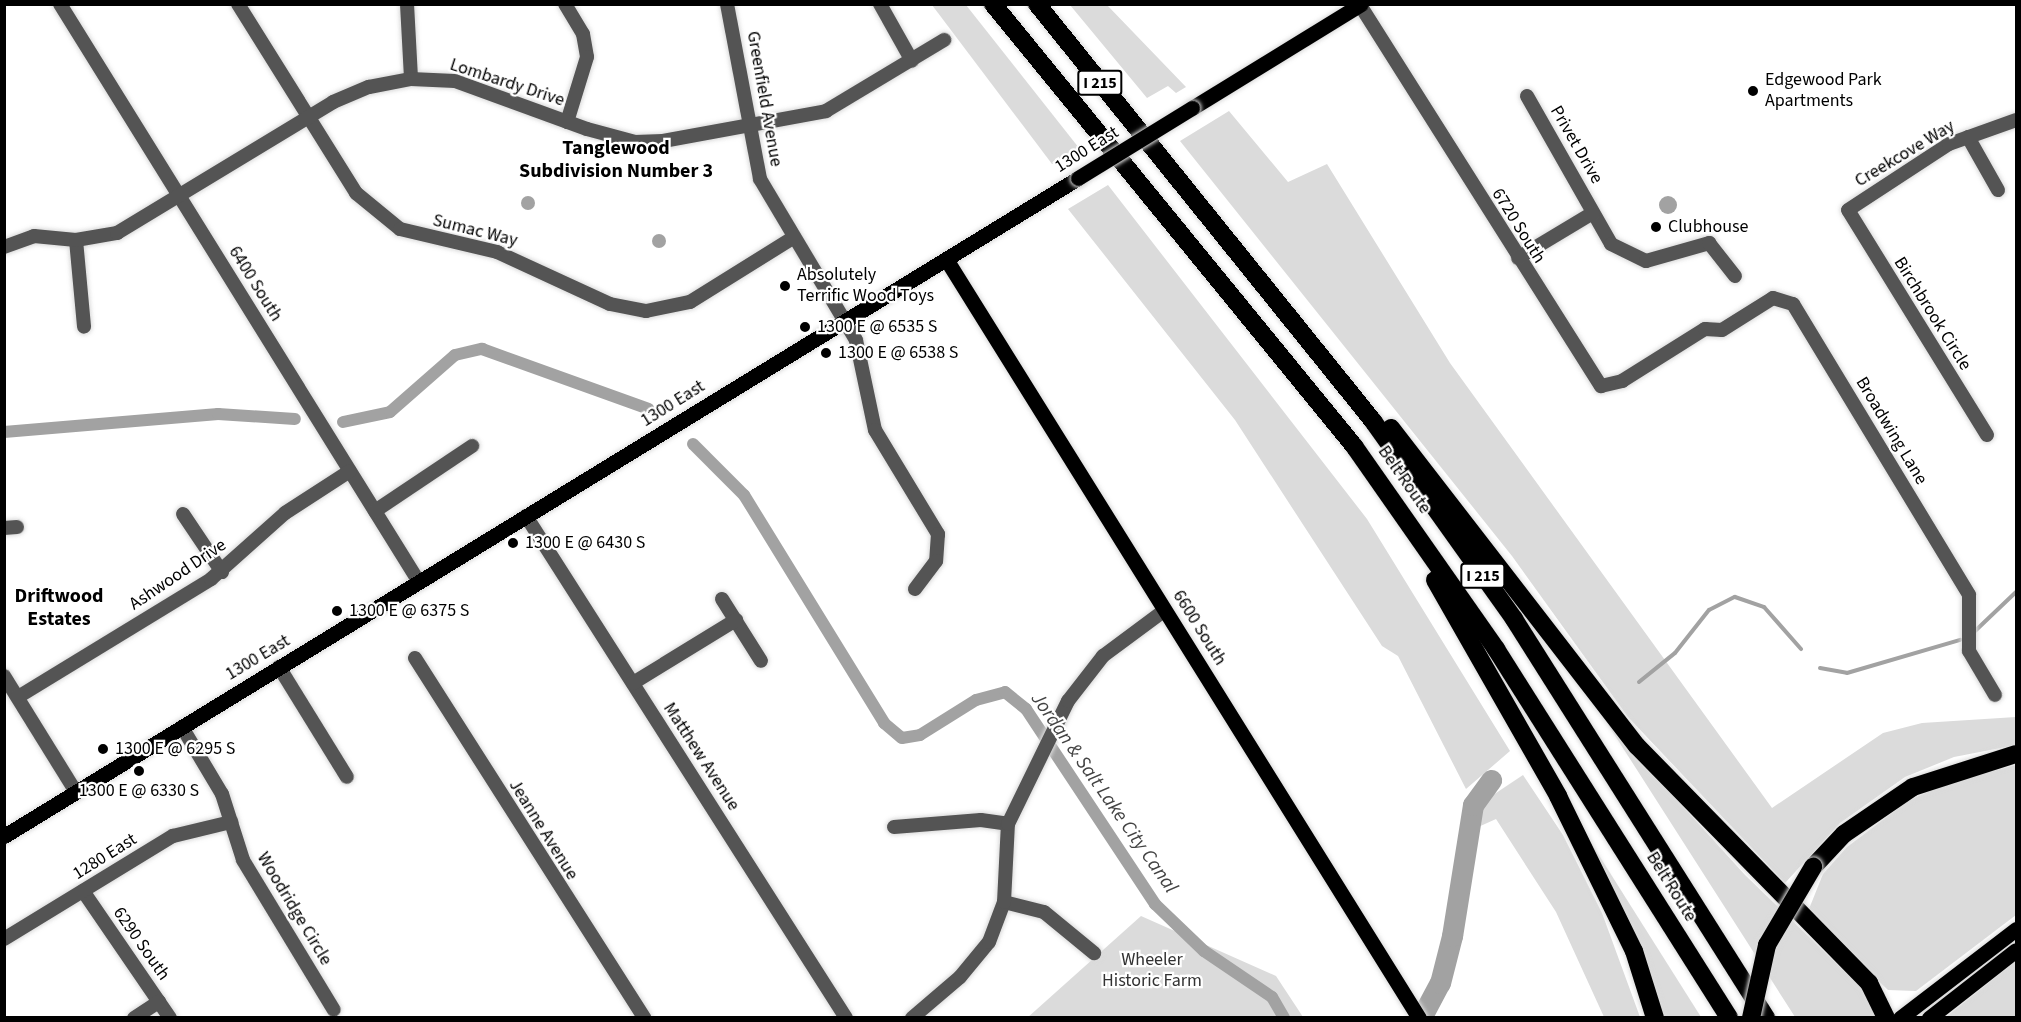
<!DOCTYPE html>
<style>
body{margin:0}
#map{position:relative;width:2021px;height:1022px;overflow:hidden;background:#fff;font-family:"Source Sans 3",sans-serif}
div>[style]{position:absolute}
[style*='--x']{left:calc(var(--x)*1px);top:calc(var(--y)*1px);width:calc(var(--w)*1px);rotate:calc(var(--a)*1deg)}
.green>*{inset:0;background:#dbdbdb}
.water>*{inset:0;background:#a2a2a2}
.round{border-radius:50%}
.stream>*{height:4px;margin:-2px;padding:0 2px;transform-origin:2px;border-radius:2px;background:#a2a2a2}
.canal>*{height:12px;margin:-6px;padding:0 6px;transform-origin:6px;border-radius:6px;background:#a2a2a2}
.river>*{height:21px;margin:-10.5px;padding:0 10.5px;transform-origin:10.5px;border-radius:10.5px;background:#a2a2a2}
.roads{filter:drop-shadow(0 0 2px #dbdbdb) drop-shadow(0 0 2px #dbdbdb)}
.minor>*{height:14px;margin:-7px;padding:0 7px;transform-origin:7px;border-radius:7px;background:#545454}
.major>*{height:15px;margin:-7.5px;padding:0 7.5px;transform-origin:7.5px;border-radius:7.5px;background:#000}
.highway>*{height:18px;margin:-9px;padding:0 9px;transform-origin:9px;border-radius:9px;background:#000}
.bridges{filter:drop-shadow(0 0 2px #dbdbdb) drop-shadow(0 0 2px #dbdbdb)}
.major-bridge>*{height:15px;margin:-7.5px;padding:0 7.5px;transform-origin:7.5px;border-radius:7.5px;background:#000}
.highway-bridge>*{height:18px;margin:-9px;padding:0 9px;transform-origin:9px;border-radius:9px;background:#000}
.dots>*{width:16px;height:16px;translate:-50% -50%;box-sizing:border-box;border:3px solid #fff;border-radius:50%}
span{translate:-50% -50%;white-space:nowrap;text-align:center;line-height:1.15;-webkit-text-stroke:4.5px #fff;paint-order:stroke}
.shield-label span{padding:2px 4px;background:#fff;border:2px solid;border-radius:4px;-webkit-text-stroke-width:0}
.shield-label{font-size:16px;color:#000;font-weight:700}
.poi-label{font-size:18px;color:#000}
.left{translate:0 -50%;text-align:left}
.street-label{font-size:18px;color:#000}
.park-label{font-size:18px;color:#323232}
.neighbourhood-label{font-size:20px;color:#000;font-weight:700}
.water-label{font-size:20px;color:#434343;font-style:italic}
.frame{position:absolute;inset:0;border:6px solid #000;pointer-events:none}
</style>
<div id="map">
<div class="green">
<div style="clip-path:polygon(932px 5px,966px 5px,1079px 148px,1052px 164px)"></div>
<div style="clip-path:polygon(1070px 5px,1107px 5px,1186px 87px,1176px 93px,1168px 86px,1147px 98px)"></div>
<div style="clip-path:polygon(1229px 111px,1288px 182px,1327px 164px,1450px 363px,1772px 808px,1883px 733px,1922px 723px,2016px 717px,2016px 745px,1954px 757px,1905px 777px,1840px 823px,1785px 883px,1628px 717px,1512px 556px,1180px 141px)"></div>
<div style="clip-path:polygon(1108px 185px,1367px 519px,1510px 751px,1466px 789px,1398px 656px,1382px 646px,1235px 420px,1068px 209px)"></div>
<div style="clip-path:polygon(1607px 723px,1745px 875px,1866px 992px,1875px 1017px,1795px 1017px)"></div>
<div style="clip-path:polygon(2016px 765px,2016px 915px,1916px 991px,1888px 990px,1807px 914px,1823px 874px,1847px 847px,1908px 801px,1948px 783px)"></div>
<div style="clip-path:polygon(1523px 775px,1563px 835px,1602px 913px,1640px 1017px,1604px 1017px,1556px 912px,1496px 819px,1476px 828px,1479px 811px,1490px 797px)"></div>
<div style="clip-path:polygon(1593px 846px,1701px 1017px,1664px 1017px)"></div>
<div style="clip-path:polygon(1141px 916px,1276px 976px,1303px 1017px,1027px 1018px)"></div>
<div style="clip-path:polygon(2016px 961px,2016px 1017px,1946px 1017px)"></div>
</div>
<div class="water">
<div class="round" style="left:521px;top:196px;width:14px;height:14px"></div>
<div class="round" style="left:1659px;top:196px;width:18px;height:18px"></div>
<div class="round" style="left:652px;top:234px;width:14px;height:14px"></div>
</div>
<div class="stream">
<div style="--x:1974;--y:632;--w:58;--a:-43.6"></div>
<div style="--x:1820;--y:668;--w:27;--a:10"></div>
<div style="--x:1847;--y:673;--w:118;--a:-16.3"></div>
<div style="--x:1639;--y:682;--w:46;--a:-38.9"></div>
<div style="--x:1675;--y:653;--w:55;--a:-51.7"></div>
<div style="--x:1709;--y:610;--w:29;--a:-27"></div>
<div style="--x:1735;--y:597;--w:31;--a:19"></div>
<div style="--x:1764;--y:607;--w:56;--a:48.6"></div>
</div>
<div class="canal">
<div style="--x:343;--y:422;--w:48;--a:-12"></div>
<div style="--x:390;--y:412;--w:86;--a:-41.2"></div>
<div style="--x:455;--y:355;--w:28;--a:-13"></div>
<div style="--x:482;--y:349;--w:177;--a:19.8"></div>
<div style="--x:4;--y:432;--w:215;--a:-4.8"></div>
<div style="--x:218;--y:414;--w:77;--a:3.7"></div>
<div style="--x:693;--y:444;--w:72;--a:45"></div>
<div style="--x:744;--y:495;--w:268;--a:58.4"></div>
<div style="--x:884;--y:723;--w:23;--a:40"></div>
<div style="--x:902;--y:738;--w:18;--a:-9"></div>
<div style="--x:920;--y:735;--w:66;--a:-32"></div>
<div style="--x:976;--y:700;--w:30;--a:-15"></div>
<div style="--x:1005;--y:692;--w:27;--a:39"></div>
<div style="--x:1026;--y:709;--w:234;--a:56.5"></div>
<div style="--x:1155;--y:904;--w:68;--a:43.8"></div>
<div style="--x:1204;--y:951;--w:82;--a:34.1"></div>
<div style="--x:1272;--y:997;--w:24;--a:60"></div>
</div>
<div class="river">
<div style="--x:1421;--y:1018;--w:40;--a:-62"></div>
<div style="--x:1440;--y:983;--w:49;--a:-75.7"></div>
<div style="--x:1452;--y:936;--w:133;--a:-80.9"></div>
<div style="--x:1473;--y:805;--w:31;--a:-54"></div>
</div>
<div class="roads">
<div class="minor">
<div style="--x:60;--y:4;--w:680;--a:58.16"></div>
<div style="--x:238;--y:4;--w:223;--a:58"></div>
<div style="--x:356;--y:193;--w:57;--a:39.3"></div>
<div style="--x:400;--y:229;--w:100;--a:13.3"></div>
<div style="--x:497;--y:252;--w:124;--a:24.7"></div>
<div style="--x:610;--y:304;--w:37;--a:11"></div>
<div style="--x:646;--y:311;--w:45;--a:-11.6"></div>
<div style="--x:690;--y:302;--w:121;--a:-31.9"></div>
<div style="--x:407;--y:4;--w:75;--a:86.9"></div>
<div style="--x:565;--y:4;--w:35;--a:59"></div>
<div style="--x:583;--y:34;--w:23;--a:80"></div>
<div style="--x:587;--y:57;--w:68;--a:107.1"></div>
<div style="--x:727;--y:4;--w:178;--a:79.3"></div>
<div style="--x:760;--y:179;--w:187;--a:59.2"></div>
<div style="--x:856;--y:340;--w:92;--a:78.1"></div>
<div style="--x:875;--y:430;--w:122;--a:58.8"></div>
<div style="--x:938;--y:534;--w:27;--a:94"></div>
<div style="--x:936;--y:561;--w:35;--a:127"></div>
<div style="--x:880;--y:4;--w:65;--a:60.7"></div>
<div style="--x:1360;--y:5;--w:451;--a:57.7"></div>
<div style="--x:1601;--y:386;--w:22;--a:-13"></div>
<div style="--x:1622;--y:381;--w:98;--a:-32.1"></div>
<div style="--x:1705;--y:329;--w:17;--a:3"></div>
<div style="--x:1722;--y:330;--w:60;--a:-32.1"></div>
<div style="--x:1773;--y:298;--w:21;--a:17"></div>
<div style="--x:1793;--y:304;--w:340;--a:58.8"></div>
<div style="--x:1969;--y:595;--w:56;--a:90"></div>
<div style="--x:1969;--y:651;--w:51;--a:59.4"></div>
<div style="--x:1527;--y:96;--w:170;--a:60.4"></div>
<div style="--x:1611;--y:244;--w:39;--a:26"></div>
<div style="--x:1646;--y:261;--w:66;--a:-15.9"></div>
<div style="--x:1709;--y:243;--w:42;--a:51.8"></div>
<div style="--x:1968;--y:137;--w:61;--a:60.5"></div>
<div style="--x:76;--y:240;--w:87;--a:84.7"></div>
<div style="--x:4;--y:247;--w:32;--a:-20"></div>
<div style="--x:34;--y:236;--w:42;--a:5.4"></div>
<div style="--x:76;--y:240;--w:42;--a:-9.7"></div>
<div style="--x:117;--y:233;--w:253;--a:-31.2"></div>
<div style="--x:333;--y:102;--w:39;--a:-23"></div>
<div style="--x:369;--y:87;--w:43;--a:-10.8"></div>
<div style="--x:411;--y:79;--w:44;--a:2.6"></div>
<div style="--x:455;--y:81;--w:140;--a:20"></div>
<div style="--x:587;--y:129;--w:50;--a:15.2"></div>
<div style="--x:635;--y:142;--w:28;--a:-2"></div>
<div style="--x:663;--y:141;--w:166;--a:-10.4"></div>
<div style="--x:826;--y:111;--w:138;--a:-31"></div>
<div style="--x:1518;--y:258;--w:87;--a:-31"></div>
<div style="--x:1987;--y:435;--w:264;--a:-121.7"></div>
<div style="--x:1848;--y:210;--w:121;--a:-33.2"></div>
<div style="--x:1949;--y:144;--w:71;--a:-19.7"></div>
<div style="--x:375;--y:511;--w:117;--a:-33.8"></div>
<div style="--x:183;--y:514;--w:70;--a:56.1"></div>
<div style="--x:526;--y:516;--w:595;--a:57.48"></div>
<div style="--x:4;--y:528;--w:13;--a:-4"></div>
<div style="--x:722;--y:599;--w:73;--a:57.8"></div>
<div style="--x:415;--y:658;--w:427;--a:57.5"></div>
<div style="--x:279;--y:667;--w:129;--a:58.3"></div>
<div style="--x:4;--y:676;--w:137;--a:58.2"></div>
<div style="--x:633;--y:683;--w:121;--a:-31.5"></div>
<div style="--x:18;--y:697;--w:226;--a:-31.4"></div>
<div style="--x:211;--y:579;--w:99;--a:-41.7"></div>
<div style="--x:285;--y:513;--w:77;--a:-32.9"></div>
<div style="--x:182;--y:727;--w:78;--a:59.2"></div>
<div style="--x:222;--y:794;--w:69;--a:72.3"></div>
<div style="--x:243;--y:860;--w:175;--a:58.8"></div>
<div style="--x:894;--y:827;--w:87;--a:-4.6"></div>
<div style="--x:981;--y:820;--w:27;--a:8"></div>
<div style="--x:83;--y:891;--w:154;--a:55.6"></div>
<div style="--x:1004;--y:902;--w:41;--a:14"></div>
<div style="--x:1044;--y:912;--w:65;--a:39.4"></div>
<div style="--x:4;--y:939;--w:198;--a:-31.4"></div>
<div style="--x:173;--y:836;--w:60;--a:-13.6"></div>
<div style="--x:134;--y:1018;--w:30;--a:-33"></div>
<div style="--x:912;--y:1018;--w:63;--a:-40.5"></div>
<div style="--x:960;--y:977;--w:45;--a:-50.4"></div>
<div style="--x:989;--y:942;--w:43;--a:-69.4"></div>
<div style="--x:1004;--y:902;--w:78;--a:-87.1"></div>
<div style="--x:1008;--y:824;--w:137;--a:-64"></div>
<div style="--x:1068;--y:701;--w:57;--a:-52.1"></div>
<div style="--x:1103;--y:656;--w:77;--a:-36.6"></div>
</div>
<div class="major">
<div style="--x:1192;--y:108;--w:198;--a:-31.6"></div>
<div style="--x:946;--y:259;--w:894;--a:58.07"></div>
<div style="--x:4;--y:836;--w:1260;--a:-31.49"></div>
<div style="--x:1900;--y:1018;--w:146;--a:-37.5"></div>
<div style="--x:1929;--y:1018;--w:110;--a:-38"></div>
</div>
<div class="highway">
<div style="--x:993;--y:4;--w:571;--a:50.76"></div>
<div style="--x:1354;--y:446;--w:248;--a:55"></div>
<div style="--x:1496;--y:649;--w:436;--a:57.7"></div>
<div style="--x:1037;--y:4;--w:536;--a:51.14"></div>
<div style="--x:1373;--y:421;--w:243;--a:54.5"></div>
<div style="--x:1514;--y:619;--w:472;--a:57.7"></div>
<div style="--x:1391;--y:428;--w:402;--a:52.3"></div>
<div style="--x:1637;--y:746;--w:332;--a:45.6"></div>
<div style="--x:1869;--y:983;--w:39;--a:64"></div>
<div style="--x:1435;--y:580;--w:249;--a:60.3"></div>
<div style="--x:1558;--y:796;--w:173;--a:63.9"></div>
<div style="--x:1634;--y:951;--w:70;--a:72.6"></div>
<div style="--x:1813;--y:867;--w:45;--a:-46.8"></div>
<div style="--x:1844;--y:834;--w:83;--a:-34.3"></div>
<div style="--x:1913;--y:787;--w:108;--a:-17.8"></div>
</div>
</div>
<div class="bridges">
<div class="major-bridge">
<div style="--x:1078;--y:178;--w:134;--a:-31.6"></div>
</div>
<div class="highway-bridge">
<div style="--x:1751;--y:1018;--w:75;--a:-77.6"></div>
<div style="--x:1767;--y:945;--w:91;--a:-59.5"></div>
</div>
</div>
<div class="dots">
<div style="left:1753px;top:91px;background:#000"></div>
<div style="left:1656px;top:227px;background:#000"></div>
<div style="left:785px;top:286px;background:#000"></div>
<div style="left:805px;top:327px;background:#000"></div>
<div style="left:826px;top:353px;background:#000"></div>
<div style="left:513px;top:543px;background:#000"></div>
<div style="left:337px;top:611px;background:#000"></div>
<div style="left:103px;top:749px;background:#000"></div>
<div style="left:139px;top:771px;background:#000"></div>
</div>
<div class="shield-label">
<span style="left:1100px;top:83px">I 215</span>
<span style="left:1483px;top:576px">I 215</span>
</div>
<div class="poi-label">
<span class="left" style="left:1765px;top:91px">Edgewood Park<br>Apartments</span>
<span class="left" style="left:1668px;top:227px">Clubhouse</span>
<span class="left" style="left:797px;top:286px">Absolutely<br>Terrific Wood Toys</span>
<span class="left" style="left:817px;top:327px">1300 E @ 6535 S</span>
<span class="left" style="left:838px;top:353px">1300 E @ 6538 S</span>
<span class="left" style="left:525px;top:543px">1300 E @ 6430 S</span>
<span class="left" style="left:349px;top:611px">1300 E @ 6375 S</span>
<span class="left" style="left:115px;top:749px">1300 E @ 6295 S</span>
<span style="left:139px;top:791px">1300 E @ 6330 S</span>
</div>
<div class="street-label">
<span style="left:507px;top:83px;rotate:18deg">Lombardy Drive</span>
<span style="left:764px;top:99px;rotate:80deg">Greenfield Avenue</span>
<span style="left:1576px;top:145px;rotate:60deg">Privet Drive</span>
<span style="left:1087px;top:150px;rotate:-32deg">1300 East</span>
<span style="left:1905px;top:154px;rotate:-31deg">Creekcove Way</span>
<span style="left:1518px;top:226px;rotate:58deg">6720 South</span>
<span style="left:475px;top:231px;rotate:14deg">Sumac Way</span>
<span style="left:255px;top:284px;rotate:58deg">6400 South</span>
<span style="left:1932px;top:314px;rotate:58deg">Birchbrook Circle</span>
<span style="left:673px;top:404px;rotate:-32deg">1300 East</span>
<span style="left:1891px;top:431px;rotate:59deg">Broadwing Lane</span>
<span style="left:1404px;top:480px;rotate:55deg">Belt Route</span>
<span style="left:178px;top:575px;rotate:-34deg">Ashwood Drive</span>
<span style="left:1199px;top:628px;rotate:58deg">6600 South</span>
<span style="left:258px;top:658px;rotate:-31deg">1300 East</span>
<span style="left:701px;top:757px;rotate:57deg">Matthew Avenue</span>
<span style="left:543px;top:830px;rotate:58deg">Jeanne Avenue</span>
<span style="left:105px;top:857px;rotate:-32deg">1280 East</span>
<span style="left:1671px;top:887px;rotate:58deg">Belt Route</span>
<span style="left:294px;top:909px;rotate:59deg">Woodridge Circle</span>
<span style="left:141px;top:944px;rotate:55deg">6290 South</span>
</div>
<div class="park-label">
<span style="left:1152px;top:971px">Wheeler<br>Historic Farm</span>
</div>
<div class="neighbourhood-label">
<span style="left:616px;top:160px">Tanglewood<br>Subdivision Number 3</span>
<span style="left:59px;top:608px">Driftwood<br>Estates</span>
</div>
<div class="water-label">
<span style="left:1104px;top:793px;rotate:55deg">Jordan &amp; Salt Lake City Canal</span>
</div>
<div class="frame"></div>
</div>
